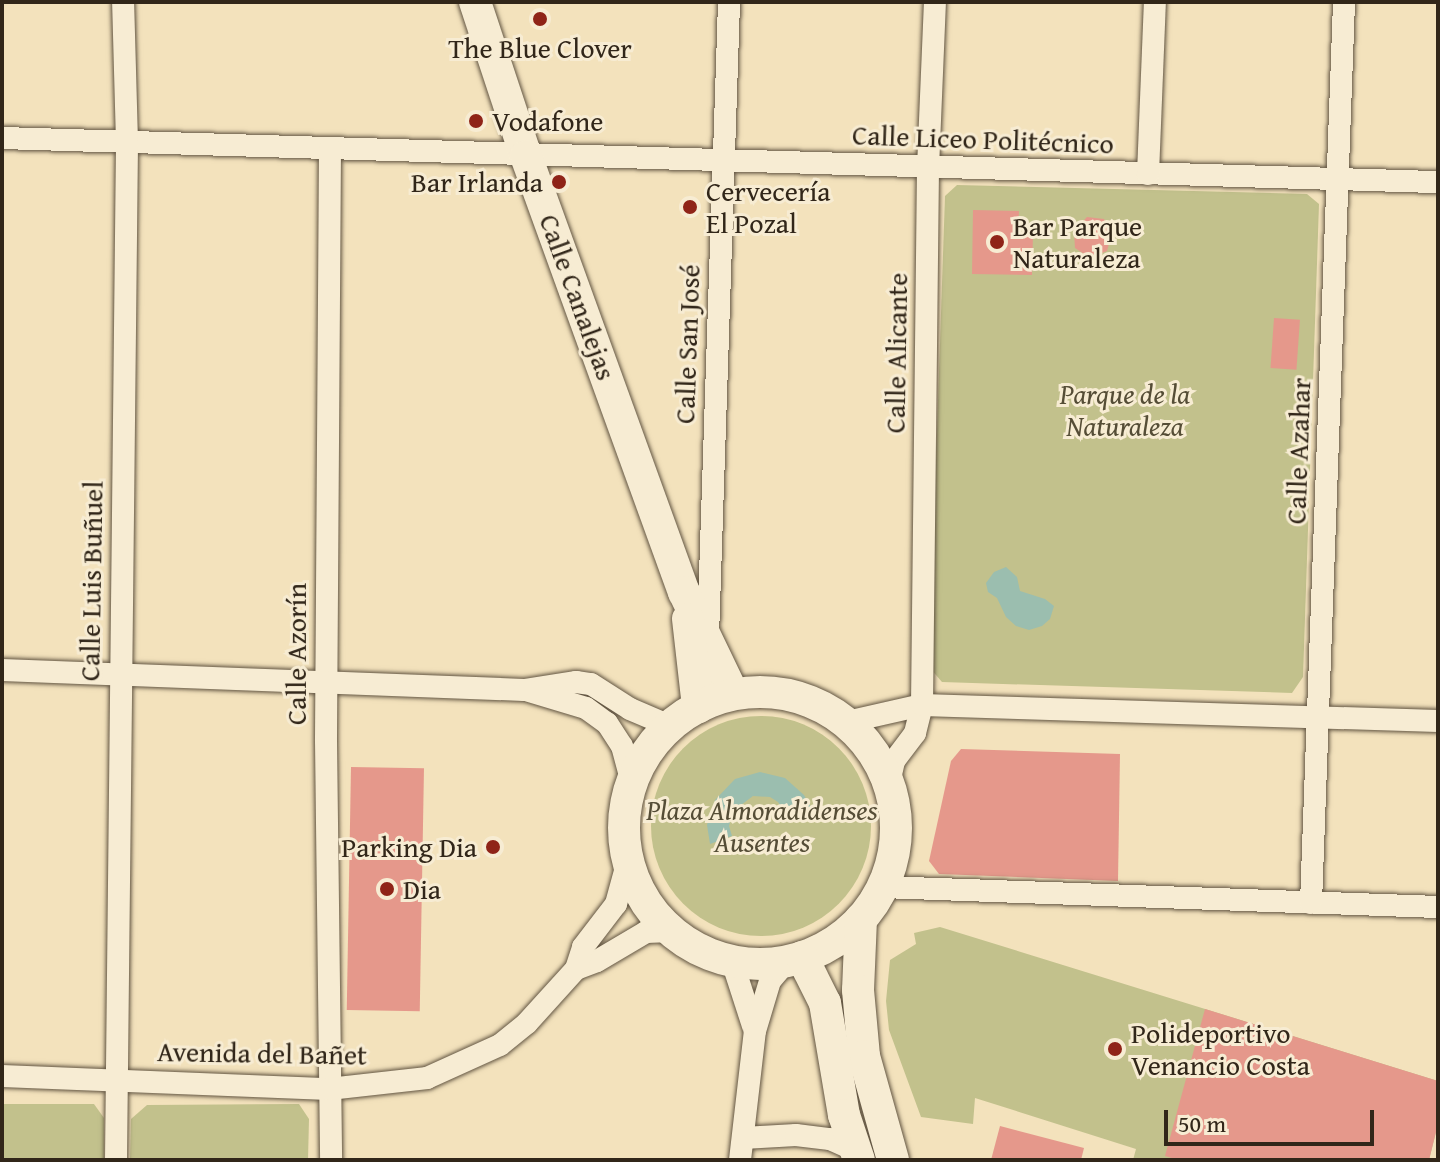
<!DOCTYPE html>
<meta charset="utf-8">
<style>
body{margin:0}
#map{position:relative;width:1440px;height:1162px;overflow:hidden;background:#f3e2bc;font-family:"Gentium Book Plus",serif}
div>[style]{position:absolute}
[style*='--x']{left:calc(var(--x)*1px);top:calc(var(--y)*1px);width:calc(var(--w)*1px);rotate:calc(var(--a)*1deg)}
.green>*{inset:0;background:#c2c18c}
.round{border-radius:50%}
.water>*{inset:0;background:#9bbeaf}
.building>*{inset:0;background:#e5988b;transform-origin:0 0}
.roads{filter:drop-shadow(0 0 2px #625542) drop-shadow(0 0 2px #625542)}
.minor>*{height:22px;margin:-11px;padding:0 11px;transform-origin:11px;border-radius:11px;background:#f7ecd3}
.secondary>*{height:32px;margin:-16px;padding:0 16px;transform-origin:16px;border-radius:16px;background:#f7ecd3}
.secondary>.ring{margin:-16px;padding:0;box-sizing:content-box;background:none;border:32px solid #f7ecd3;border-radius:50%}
.dots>*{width:22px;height:22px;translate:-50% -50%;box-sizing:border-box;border:4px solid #f7ecd3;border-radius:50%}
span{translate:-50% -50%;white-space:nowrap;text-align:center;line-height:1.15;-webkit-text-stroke:6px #f7ecd3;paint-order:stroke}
.poi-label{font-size:28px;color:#312619}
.left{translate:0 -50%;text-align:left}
.right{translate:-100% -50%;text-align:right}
.street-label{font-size:28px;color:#312619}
.park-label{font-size:28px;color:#554d36;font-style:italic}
.frame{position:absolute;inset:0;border:4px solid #312619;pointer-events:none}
.scale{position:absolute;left:1164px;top:1110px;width:210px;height:36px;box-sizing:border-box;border:4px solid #312619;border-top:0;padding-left:10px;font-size:24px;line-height:28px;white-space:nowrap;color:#312619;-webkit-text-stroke:6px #f7ecd3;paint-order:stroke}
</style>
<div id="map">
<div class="green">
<div style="clip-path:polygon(957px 185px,1307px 194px,1319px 204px,1303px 677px,1292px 693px,942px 682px,929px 667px,945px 196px)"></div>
<div class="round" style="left:651px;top:716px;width:220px;height:220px"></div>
<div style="clip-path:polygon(940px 927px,1438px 1081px,1438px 1124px,1429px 1160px,1133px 1160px,1136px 1149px,975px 1098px,973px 1124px,921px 1117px,889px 1030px,886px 1001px,890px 960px,916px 944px,914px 933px)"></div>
<div style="clip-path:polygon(2px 1104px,94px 1104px,104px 1118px,104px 1160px,2px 1160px)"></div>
<div style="clip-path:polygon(299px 1104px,309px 1119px,308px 1160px,130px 1160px,131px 1119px,147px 1105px)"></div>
</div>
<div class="water">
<div style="clip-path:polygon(1006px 567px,1017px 577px,1020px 591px,1045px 599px,1054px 606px,1050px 619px,1042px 626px,1029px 630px,1016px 626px,1006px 617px,997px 598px,988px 592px,986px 583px,994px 572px)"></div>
<div style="clip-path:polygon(760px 772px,785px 778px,804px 795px,812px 809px,788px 817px,778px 802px,770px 797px,753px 796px,733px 811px,729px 826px,732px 836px,710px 844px,707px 825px,715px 800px,735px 779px)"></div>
</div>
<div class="building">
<div style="clip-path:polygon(973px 210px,1019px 211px,1018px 232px,1033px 233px,1032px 275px,972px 274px)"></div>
<div style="clip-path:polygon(1087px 217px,1104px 219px,1112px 233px,1107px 251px,1090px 258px,1075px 248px,1074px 231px)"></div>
<div style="left:1274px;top:318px;width:26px;height:50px;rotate:4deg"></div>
<div style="clip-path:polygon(961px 749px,1120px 754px,1118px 881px,939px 874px,929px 861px,951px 761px)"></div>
<div style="left:351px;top:767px;width:73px;height:243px;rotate:1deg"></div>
<div style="clip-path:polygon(1205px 1009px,1438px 1081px,1438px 1124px,1429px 1160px,1179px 1160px,1165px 1156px)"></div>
<div style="clip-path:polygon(1000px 1126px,1084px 1148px,1081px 1160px,991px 1160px)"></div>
</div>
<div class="roads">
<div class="minor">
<div style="--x:2;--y:138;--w:1437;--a:1.76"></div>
<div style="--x:330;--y:149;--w:592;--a:90.39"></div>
<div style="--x:326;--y:741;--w:419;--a:89.3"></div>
<div style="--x:1148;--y:174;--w:172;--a:-87.7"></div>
<div style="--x:708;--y:636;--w:634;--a:-88.1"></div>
<div style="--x:2;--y:670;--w:522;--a:2.19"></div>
<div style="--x:524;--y:690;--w:53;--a:-8.7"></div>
<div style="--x:576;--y:682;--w:15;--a:8"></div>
<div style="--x:591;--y:684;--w:46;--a:32.7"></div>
<div style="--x:630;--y:709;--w:43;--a:23"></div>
<div style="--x:529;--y:691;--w:59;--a:16.6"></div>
<div style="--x:586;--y:708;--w:26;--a:36"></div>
<div style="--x:607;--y:723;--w:27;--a:57"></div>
<div style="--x:622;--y:746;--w:39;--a:75"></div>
<div style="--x:847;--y:722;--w:77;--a:-12.8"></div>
<div style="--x:922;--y:705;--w:516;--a:1.78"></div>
<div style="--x:889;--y:783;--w:23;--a:-77"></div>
<div style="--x:894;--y:761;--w:35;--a:-53"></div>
<div style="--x:915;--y:733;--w:29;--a:-76"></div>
<div style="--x:922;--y:705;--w:537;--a:-89.36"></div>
<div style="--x:928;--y:168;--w:166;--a:-87.6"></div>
<div style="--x:882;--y:887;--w:556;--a:2.06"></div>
<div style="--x:1311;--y:903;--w:902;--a:-87.9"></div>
<div style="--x:732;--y:961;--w:68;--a:72.1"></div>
<div style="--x:576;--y:969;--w:22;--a:-21"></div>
<div style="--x:597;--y:961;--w:57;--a:-30.6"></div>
<div style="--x:646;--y:932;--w:26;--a:-2"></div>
<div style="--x:2;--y:1076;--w:327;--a:2.3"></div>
<div style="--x:329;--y:1089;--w:99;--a:-6.4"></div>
<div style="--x:427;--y:1078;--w:80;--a:-24.3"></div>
<div style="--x:500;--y:1045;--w:35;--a:-39"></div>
<div style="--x:527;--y:1023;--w:73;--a:-47.8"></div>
<div style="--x:576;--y:969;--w:23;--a:-72"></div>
<div style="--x:583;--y:947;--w:54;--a:-52.5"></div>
<div style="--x:616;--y:904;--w:46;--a:-74.7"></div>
<div style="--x:743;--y:1138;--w:53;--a:-3.2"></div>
<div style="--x:796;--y:1135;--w:34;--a:7"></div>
<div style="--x:830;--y:1139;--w:30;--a:24"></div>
<div style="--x:116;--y:1160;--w:1018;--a:-89.38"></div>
<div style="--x:127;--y:142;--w:140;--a:-91.6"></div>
<div style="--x:740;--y:1160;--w:130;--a:-83.4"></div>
<div style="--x:755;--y:1031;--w:52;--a:-73.3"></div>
<div style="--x:770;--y:981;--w:26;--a:-50"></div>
</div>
<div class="secondary">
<div style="--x:475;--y:2;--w:162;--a:71.7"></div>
<div style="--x:526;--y:156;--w:464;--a:70.1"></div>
<div style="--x:684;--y:592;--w:113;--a:64.3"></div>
<div style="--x:688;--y:619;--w:89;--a:83.5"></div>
<div class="ring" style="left:624px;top:692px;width:240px;height:240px"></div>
<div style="--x:861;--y:919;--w:71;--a:92.4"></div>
<div style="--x:858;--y:990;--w:66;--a:84.8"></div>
<div style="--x:864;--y:1056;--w:108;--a:74.4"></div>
<div style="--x:802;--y:957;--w:51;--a:63.4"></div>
<div style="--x:825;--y:1003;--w:114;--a:80.4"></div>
<div style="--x:844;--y:1115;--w:47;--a:71.6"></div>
</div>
</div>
<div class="dots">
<div style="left:540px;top:19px;background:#8f2418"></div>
<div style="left:476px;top:121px;background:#8f2418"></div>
<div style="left:559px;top:182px;background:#8f2418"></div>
<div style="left:690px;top:207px;background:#8f2418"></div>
<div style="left:997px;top:242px;background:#8f2418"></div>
<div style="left:493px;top:847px;background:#8f2418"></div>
<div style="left:387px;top:889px;background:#8f2418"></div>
<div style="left:1115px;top:1049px;background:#8f2418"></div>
</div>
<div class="poi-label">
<span style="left:540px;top:48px">The Blue Clover</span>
<span class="left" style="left:492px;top:121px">Vodafone</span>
<span class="right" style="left:543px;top:182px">Bar Irlanda</span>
<span class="left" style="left:706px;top:207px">Cervecería<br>El Pozal</span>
<span class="left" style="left:1013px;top:242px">Bar Parque<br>Naturaleza</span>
<span class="right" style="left:477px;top:847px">Parking Dia</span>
<span class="left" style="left:403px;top:889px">Dia</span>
<span class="left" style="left:1131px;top:1049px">Polideportivo<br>Venancio Costa</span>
</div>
<div class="street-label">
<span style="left:983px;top:139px;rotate:2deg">Calle Liceo Politécnico</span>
<span style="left:578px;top:297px;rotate:70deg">Calle Canalejas</span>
<span style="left:687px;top:344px;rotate:-88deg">Calle San José</span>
<span style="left:896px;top:353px;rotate:-89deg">Calle Alicante</span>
<span style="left:1298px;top:451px;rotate:-88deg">Calle Azahar</span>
<span style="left:91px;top:581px;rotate:-89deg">Calle Luis Buñuel</span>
<span style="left:296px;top:654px;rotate:-90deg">Calle Azorín</span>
<span style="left:262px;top:1053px;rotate:1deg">Avenida del Bañet</span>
</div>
<div class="park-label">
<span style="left:1125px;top:410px">Parque de la<br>Naturaleza</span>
<span style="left:762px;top:826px">Plaza Almoradidenses<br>Ausentes</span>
</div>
<div class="frame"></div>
<div class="scale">50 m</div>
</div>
